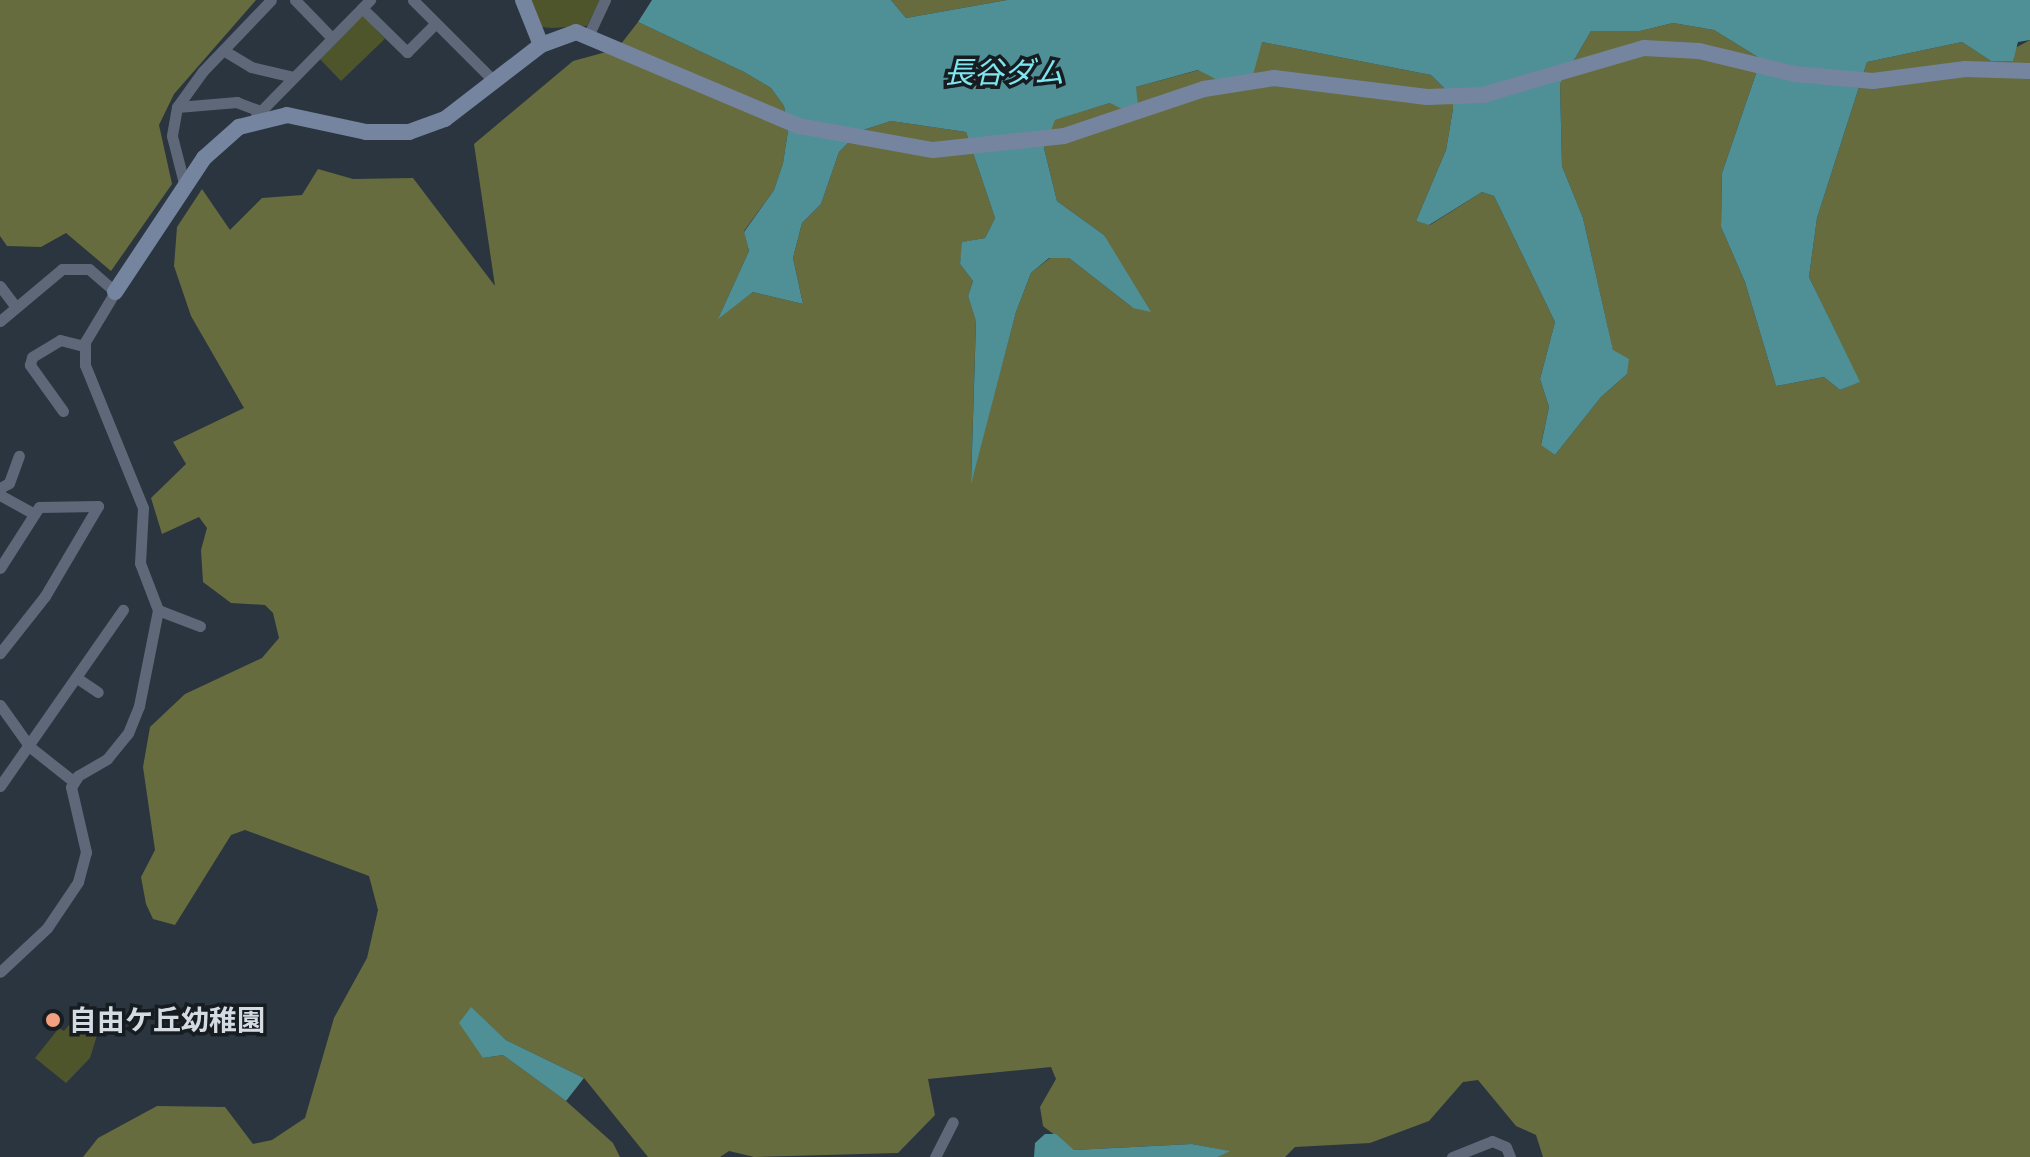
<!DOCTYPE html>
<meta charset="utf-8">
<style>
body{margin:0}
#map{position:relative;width:2030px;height:1157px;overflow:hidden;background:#2a3540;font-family:Merriweather,"Noto Sans JP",serif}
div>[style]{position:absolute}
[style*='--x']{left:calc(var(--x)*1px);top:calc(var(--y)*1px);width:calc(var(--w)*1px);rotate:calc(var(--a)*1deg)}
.green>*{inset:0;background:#4f552b;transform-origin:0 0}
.forest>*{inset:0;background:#666c3e}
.water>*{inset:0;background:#4e9095}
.street>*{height:11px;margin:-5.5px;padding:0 5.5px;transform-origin:5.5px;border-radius:5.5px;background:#5e6879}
.secondary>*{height:16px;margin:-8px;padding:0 8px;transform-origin:8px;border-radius:8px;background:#7585a0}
.dots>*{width:22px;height:22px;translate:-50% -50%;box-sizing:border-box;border:4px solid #171c21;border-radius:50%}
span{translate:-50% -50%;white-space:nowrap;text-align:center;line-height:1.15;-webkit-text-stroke:7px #171c21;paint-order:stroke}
.poi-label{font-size:28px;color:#d5dbe3;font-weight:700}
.left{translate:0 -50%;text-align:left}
.water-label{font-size:30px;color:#7ee6ef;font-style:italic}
</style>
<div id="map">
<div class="green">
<div style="clip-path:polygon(528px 0,600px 0,587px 26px,552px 28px,541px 27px)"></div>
<div style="left:362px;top:15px;width:33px;height:61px;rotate:46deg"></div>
<div style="clip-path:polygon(75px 1018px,98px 1032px,90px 1058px,66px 1083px,35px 1058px,59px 1028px,64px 1031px)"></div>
</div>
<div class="forest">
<div style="clip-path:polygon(0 0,256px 0,174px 94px,159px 125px,172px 184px,111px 271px,66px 233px,41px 247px,7px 246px,0 236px)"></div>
<div style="clip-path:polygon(891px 0,1007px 0,906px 18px)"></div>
<div style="clip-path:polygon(638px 22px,744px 72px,771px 88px,784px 106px,788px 131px,783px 163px,774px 190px,744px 231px,749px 251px,719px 317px,753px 292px,803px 304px,793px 258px,802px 223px,821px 204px,839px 152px,860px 131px,891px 121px,966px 132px,995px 218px,985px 238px,963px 242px,960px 264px,973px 281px,968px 296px,976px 320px,971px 480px,1016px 312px,1031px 273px,1050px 258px,1069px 258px,1133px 308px,1104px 235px,1057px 201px,1044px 148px,1054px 120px,1110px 103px,1136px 87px,1199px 70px,1221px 82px,1262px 42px,1431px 75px,1453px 97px,1453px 109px,1446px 150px,1416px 221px,1430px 225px,1482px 192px,1494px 196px,1555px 322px,1540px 379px,1549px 407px,1541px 444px,1555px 455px,1601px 397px,1627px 374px,1613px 351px,1583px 218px,1562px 166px,1560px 84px,1591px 31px,1640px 31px,1673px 23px,1714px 30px,1761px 59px,1722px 173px,1721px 227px,1745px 282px,1776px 386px,1824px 377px,1840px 390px,1859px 382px,1809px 277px,1817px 218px,1867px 62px,1962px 42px,1991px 61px,2030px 40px,2030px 1157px,1543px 1157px,1536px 1135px,1516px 1126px,1478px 1080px,1463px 1082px,1429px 1121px,1370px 1143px,1295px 1147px,1285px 1157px,1218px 1157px,1228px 1151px,1192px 1144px,1074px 1150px,1043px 1126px,1040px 1107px,1056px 1079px,1051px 1067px,928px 1079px,935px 1115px,898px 1153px,754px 1157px,729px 1151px,720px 1157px,648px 1157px,584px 1078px,506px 1040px,471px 1008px,483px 1058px,503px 1055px,566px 1101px,613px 1143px,620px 1157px,83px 1157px,98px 1138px,157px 1106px,225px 1107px,253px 1144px,272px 1140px,305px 1118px,334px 1018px,367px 958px,378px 910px,369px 876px,245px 830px,231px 835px,175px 925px,153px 919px,146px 904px,141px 877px,155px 850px,143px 767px,150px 727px,185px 694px,262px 658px,279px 638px,273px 613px,265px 605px,231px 603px,203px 582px,201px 550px,207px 528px,199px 517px,162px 534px,151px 498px,186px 464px,173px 442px,244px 408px,191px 316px,174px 266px,177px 227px,202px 189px,230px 230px,262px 198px,302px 195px,318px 169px,353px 179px,413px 178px,495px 286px,474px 144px,573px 61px,617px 49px)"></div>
</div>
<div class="water">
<div style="clip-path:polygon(652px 0,891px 0,906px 18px,1007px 0,2030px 0,2030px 40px,2018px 42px,2013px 61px,1991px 61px,1962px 42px,1867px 62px,1817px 218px,1809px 277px,1860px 382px,1840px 390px,1824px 377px,1776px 386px,1745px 282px,1721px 227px,1722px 173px,1761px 59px,1714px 30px,1673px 23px,1640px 31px,1591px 31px,1560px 84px,1562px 166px,1583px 218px,1613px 350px,1629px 359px,1627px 374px,1601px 397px,1555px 455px,1541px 445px,1549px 407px,1540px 379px,1555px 322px,1494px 196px,1482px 192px,1429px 225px,1416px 221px,1446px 150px,1453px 109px,1453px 97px,1431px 75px,1262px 42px,1253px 75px,1221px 82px,1198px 70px,1136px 87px,1138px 106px,1126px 111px,1110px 103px,1055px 120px,1044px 148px,1057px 201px,1104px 235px,1151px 312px,1133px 308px,1069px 258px,1049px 258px,1031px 273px,1016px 312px,971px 484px,976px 321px,968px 296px,973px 281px,960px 264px,962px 242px,985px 238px,995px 218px,966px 132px,891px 121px,860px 131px,839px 152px,821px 204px,802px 223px,793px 258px,803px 304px,753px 292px,718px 319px,749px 251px,744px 232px,774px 190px,783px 163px,788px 131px,784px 106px,771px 88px,744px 72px,638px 22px)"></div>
<div style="clip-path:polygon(471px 1007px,506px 1040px,584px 1078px,566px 1101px,503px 1055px,483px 1058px,459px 1023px)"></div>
<div style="clip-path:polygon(1045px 1134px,1056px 1134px,1074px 1150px,1192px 1144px,1230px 1151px,1218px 1157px,1034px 1157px,1035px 1143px)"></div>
</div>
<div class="street">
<div style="--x:295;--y:0;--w:53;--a:45.8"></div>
<div style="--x:413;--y:0;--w:116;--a:45"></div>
<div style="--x:362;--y:8;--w:63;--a:44.4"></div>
<div style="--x:407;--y:52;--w:40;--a:-45"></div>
<div style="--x:589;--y:34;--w:38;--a:-65"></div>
<div style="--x:223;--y:50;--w:33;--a:31"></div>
<div style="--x:251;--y:67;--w:43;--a:13.4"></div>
<div style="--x:177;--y:107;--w:29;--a:100"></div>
<div style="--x:172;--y:136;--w:53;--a:75.7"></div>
<div style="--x:260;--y:111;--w:25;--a:-159"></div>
<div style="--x:237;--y:102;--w:60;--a:175.2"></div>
<div style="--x:177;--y:107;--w:44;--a:-54.2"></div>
<div style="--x:203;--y:71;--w:98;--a:-46.2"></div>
<div style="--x:256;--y:116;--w:163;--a:-45.5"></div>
<div style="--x:0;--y:286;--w:26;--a:53"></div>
<div style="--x:0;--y:321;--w:81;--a:-40"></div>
<div style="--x:62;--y:269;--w:27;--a:0"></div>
<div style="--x:89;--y:269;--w:35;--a:41"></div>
<div style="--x:115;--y:292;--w:58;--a:121"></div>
<div style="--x:85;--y:342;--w:23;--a:90"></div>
<div style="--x:85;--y:365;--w:154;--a:67.9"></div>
<div style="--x:143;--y:508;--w:55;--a:93.1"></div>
<div style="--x:140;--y:563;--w:50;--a:69"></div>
<div style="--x:158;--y:610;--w:98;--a:101.2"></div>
<div style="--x:139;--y:706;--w:29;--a:112"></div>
<div style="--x:128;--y:733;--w:33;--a:129"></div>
<div style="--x:107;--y:759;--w:34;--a:150"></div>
<div style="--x:78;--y:776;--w:13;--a:122"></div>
<div style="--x:71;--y:787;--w:67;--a:77"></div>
<div style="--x:86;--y:852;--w:31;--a:105"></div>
<div style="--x:78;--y:882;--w:55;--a:124"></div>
<div style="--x:47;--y:928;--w:64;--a:136.9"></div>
<div style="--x:63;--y:411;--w:57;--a:-125.7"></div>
<div style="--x:30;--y:365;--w:8;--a:-76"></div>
<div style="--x:32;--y:357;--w:33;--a:-31"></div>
<div style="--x:60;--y:340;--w:25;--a:14"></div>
<div style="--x:0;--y:488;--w:10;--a:-29"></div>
<div style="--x:9;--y:483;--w:29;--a:-70"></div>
<div style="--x:0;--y:495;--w:39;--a:29"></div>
<div style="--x:0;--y:568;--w:72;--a:-57.4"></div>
<div style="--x:39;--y:507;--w:59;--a:-1"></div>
<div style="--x:98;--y:506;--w:104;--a:120.5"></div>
<div style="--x:45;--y:596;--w:73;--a:128.3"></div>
<div style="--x:158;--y:610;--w:45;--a:20.9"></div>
<div style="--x:77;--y:678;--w:25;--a:34"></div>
<div style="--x:0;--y:705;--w:52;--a:54.5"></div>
<div style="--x:30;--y:747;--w:55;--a:38.3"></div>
<div style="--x:0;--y:786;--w:215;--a:-55.1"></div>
<div style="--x:935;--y:1157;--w:39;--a:-63"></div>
<div style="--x:1452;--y:1157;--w:43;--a:-21.8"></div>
<div style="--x:1492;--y:1141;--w:15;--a:23"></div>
<div style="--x:1506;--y:1147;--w:11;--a:68"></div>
</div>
<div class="secondary">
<div style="--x:523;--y:0;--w:48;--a:68.2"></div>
<div style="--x:115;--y:292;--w:161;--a:-56.4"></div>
<div style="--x:204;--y:158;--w:47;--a:-41.5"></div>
<div style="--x:239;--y:127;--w:49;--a:-14"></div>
<div style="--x:287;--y:115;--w:81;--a:12.1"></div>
<div style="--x:366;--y:132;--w:43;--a:0"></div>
<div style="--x:409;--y:132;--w:38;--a:-20"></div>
<div style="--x:445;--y:119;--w:121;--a:-37.6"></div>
<div style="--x:541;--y:45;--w:37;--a:-20"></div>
<div style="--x:576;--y:32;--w:242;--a:22.9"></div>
<div style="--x:799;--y:126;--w:136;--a:10.2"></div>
<div style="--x:933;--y:150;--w:132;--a:-6.1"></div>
<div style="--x:1064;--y:136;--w:148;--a:-18.6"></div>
<div style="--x:1204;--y:89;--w:71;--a:-8.9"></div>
<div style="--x:1274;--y:78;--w:154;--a:7.1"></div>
<div style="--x:1427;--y:97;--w:56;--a:-2"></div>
<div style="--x:1483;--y:95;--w:168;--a:-16.3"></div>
<div style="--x:1644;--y:48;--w:55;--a:3.1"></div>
<div style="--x:1699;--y:51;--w:99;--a:13.5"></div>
<div style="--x:1795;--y:74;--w:78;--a:5.1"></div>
<div style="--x:1873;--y:81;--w:93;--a:-7.4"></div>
<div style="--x:1965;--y:69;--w:65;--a:1.8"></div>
</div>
<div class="dots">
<div style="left:53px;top:1020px;background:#f2a080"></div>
</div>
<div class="poi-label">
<span class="left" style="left:69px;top:1020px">自由ケ丘幼稚園</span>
</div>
<div class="water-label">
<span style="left:1004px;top:72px">長谷ダム</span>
</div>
</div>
